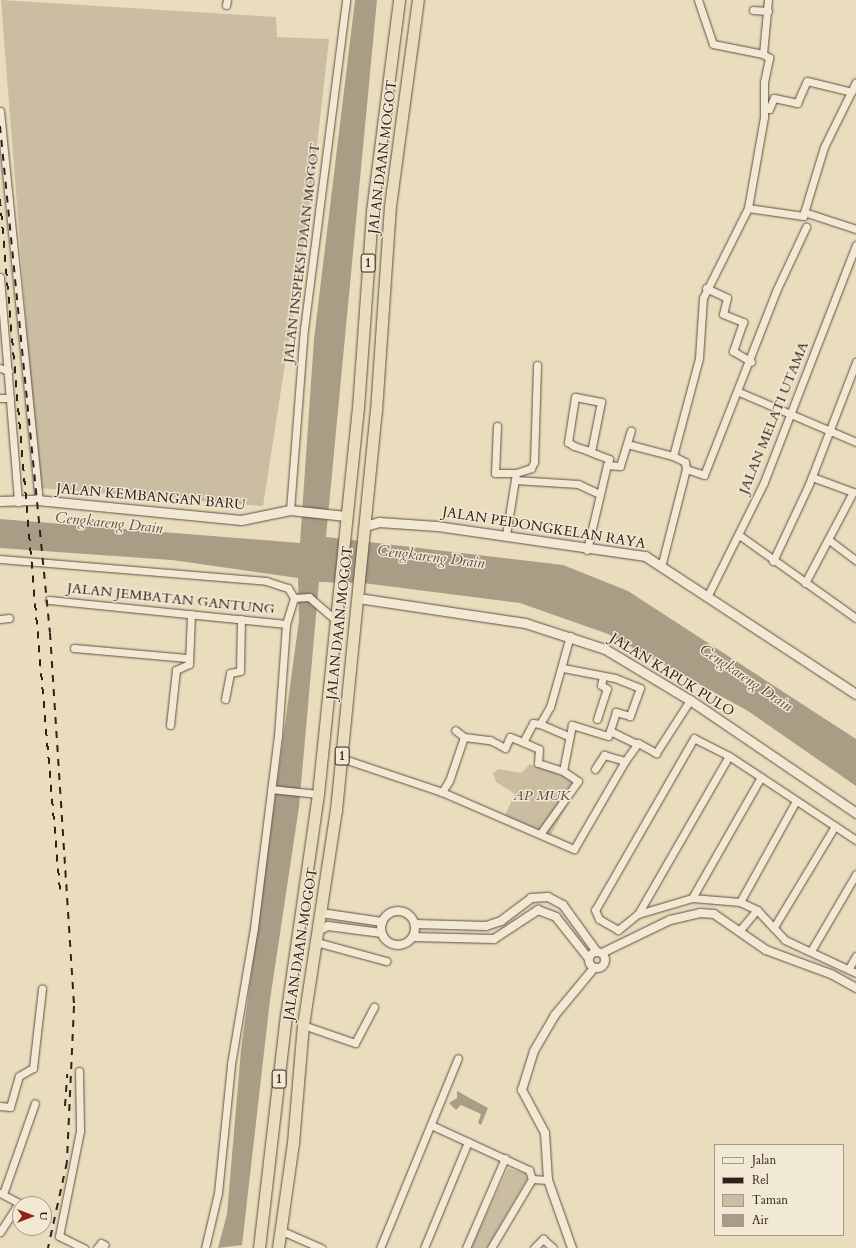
<!DOCTYPE html>
<style>
body{margin:0}
#map{position:relative;width:856px;height:1248px;overflow:hidden;background:#e9ddbd;font-family:Cardo,serif}
div>[style]{position:absolute}
[style*='--x']{left:calc(var(--x)*1px);top:calc(var(--y)*1px);width:calc(var(--w)*1px);rotate:calc(var(--a)*1deg)}
.green>*{inset:0;background:#cabda1}
.water>*{inset:0;background:#aa9d86}
.roads{filter:drop-shadow(0 0 1px #5e5043) drop-shadow(0 0 1px #5e5043)}
.minor>*{height:7px;margin:-3.5px;padding:0 3.5px;transform-origin:3.5px;border-radius:3.5px;background:#f1e9d4}
.tertiary>*{height:8px;margin:-4px;padding:0 4px;transform-origin:4px;border-radius:4px;background:#f1e9d4}
.tertiary>.ring{margin:-4px;padding:0;box-sizing:content-box;background:none;border:8px solid #f1e9d4;border-radius:50%}
.secondary>*{height:9px;margin:-4.5px;padding:0 4.5px;transform-origin:4.5px;border-radius:4.5px;background:#f1e9d4}
.trunk>*{height:11px;margin:-5.5px;padding:0 5.5px;transform-origin:5.5px;border-radius:5.5px;background:#e9ddbd}
.rail>*{height:2px;margin-top:-1px;transform-origin:0;background:repeating-linear-gradient(90deg,#30211a 0 7px,transparent 0 14px)}
span{translate:-50% -50%;white-space:nowrap;text-align:center;line-height:1.15;-webkit-text-stroke:3px #f1e9d4;paint-order:stroke}
.shield-label span{padding:1px 3px;background:#f1e9d4;border:1px solid;border-radius:3px;-webkit-text-stroke-width:0}
.shield-label{font-size:13px;color:#30211a;font-weight:700}
.street-label{font-size:14px;color:#30211a}
.park-label{font-size:14px;color:#56483c;font-style:italic}
.water-label{font-size:15px;color:#5b4c40;font-style:italic}
.legend{position:absolute;left:714px;top:1144px;width:130px;height:92px;box-sizing:border-box;background:#f1e9d4;border:1px solid #a4998a;margin:0;padding:5px 7px;list-style:none;font-size:12px;color:#30211a}
.legend li{display:flex;align-items:center;gap:8px;height:20px}
.legend b{width:20px;border:1px solid #a4998a}
.north{position:absolute;left:12px;top:1196px;width:40px;height:40px;box-sizing:border-box;background:#f1e9d4;border:1px solid #a4998a;border-radius:50%;rotate:90deg;font-size:11px;font-weight:700;line-height:16px;text-align:center;color:#30211a}
.north::after{content:'';display:block;margin:auto;width:14px;height:18px;background:#8f2418;clip-path:polygon(50% 0,100% 100%,50% 72%,0 100%)}
</style>
<div id="map">
<div class="green">
<div style="clip-path:polygon(1px 0,276px 17px,277px 37px,329px 39px,312px 190px,263px 506px,39px 488px)"></div>
<div style="clip-path:polygon(530px 764px,580px 782px,549px 838px,503px 819px,515px 794px,496px 782px,493px 773px,499px 769px,521px 773px)"></div>
<div style="clip-path:polygon(508px 1168px,526px 1174px,527px 1179px,487px 1248px,471px 1248px)"></div>
</div>
<div class="water">
<div style="clip-path:polygon(355px 0,377px 0,326px 537px,563px 565px,628px 591px,856px 739px,856px 786px,748px 711px,608px 634px,520px 603px,363px 583px,319px 582px,299px 807px,270px 1000px,242px 1245px,218px 1248px,227px 1214px,241px 1050px,299px 620px,298px 578px,172px 560px,0 548px,0 519px,300px 543px,314px 339px)"></div>
<div style="clip-path:polygon(457px 1091px,488px 1108px,481px 1125px,478px 1123px,481px 1114px,461px 1105px,456px 1110px,449px 1103px,457px 1098px)"></div>
</div>
<div class="roads">
<div class="minor">
<div style="--x:698;--y:0;--w:46;--a:71.2"></div>
<div style="--x:713;--y:44;--w:51;--a:11.3"></div>
<div style="--x:226;--y:5;--w:5;--a:-79"></div>
<div style="--x:753;--y:10;--w:15;--a:4"></div>
<div style="--x:764;--y:109;--w:5;--a:0"></div>
<div style="--x:769;--y:109;--w:12;--a:-66"></div>
<div style="--x:774;--y:98;--w:24;--a:12"></div>
<div style="--x:797;--y:103;--w:24;--a:-66"></div>
<div style="--x:807;--y:81;--w:46;--a:13.7"></div>
<div style="--x:0;--y:111;--w:392;--a:84.3"></div>
<div style="--x:748;--y:208;--w:56;--a:8.3"></div>
<div style="--x:803;--y:216;--w:72;--a:-73.1"></div>
<div style="--x:824;--y:147;--w:72;--a:-63.8"></div>
<div style="--x:804;--y:212;--w:55;--a:18.1"></div>
<div style="--x:0;--y:277;--w:226;--a:85.4"></div>
<div style="--x:706;--y:288;--w:23;--a:25"></div>
<div style="--x:727;--y:298;--w:16;--a:104"></div>
<div style="--x:723;--y:314;--w:22;--a:22"></div>
<div style="--x:743;--y:322;--w:31;--a:109"></div>
<div style="--x:733;--y:351;--w:21;--a:31"></div>
<div style="--x:0;--y:368;--w:9;--a:18"></div>
<div style="--x:739;--y:392;--w:127;--a:23.1"></div>
<div style="--x:0;--y:398;--w:10;--a:0"></div>
<div style="--x:497;--y:426;--w:47;--a:92.4"></div>
<div style="--x:495;--y:473;--w:21;--a:0"></div>
<div style="--x:627;--y:444;--w:48;--a:14.6"></div>
<div style="--x:591;--y:452;--w:51;--a:-78.7"></div>
<div style="--x:601;--y:402;--w:26;--a:-169"></div>
<div style="--x:575;--y:397;--w:46;--a:98.8"></div>
<div style="--x:568;--y:442;--w:7;--a:34"></div>
<div style="--x:574;--y:446;--w:13;--a:18"></div>
<div style="--x:586;--y:450;--w:11;--a:22"></div>
<div style="--x:596;--y:454;--w:14;--a:21"></div>
<div style="--x:609;--y:459;--w:4;--a:104"></div>
<div style="--x:686;--y:469;--w:19;--a:18"></div>
<div style="--x:704;--y:475;--w:198;--a:-68.6"></div>
<div style="--x:776;--y:291;--w:71;--a:-64.9"></div>
<div style="--x:515;--y:480;--w:63;--a:3.6"></div>
<div style="--x:578;--y:484;--w:23;--a:25"></div>
<div style="--x:290;--y:510;--w:182;--a:-85.6"></div>
<div style="--x:304;--y:329;--w:332;--a:-82.7"></div>
<div style="--x:506;--y:535;--w:63;--a:-80.8"></div>
<div style="--x:516;--y:473;--w:16;--a:-18"></div>
<div style="--x:531;--y:468;--w:7;--a:-63"></div>
<div style="--x:534;--y:462;--w:97;--a:-88.2"></div>
<div style="--x:739;--y:535;--w:143;--a:35.4"></div>
<div style="--x:829;--y:540;--w:34;--a:37"></div>
<div style="--x:587;--y:550;--w:87;--a:-76.8"></div>
<div style="--x:607;--y:465;--w:13;--a:4"></div>
<div style="--x:620;--y:466;--w:37;--a:-73"></div>
<div style="--x:0;--y:559;--w:267;--a:4.7"></div>
<div style="--x:266;--y:581;--w:23;--a:18"></div>
<div style="--x:288;--y:588;--w:12;--a:59"></div>
<div style="--x:294;--y:598;--w:27;--a:107"></div>
<div style="--x:286;--y:624;--w:238;--a:-174.2"></div>
<div style="--x:773;--y:561;--w:85;--a:-64.9"></div>
<div style="--x:809;--y:484;--w:131;--a:-68.9"></div>
<div style="--x:661;--y:567;--w:101;--a:-75.7"></div>
<div style="--x:686;--y:469;--w:7;--a:-98"></div>
<div style="--x:685;--y:462;--w:13;--a:-153"></div>
<div style="--x:673;--y:456;--w:101;--a:-75.1"></div>
<div style="--x:699;--y:358;--w:60;--a:-86.2"></div>
<div style="--x:703;--y:298;--w:101;--a:-63.4"></div>
<div style="--x:748;--y:208;--w:92;--a:-80"></div>
<div style="--x:764;--y:117;--w:35;--a:-90"></div>
<div style="--x:764;--y:82;--w:25;--a:-78"></div>
<div style="--x:769;--y:58;--w:7;--a:-146"></div>
<div style="--x:763;--y:54;--w:54;--a:-84.7"></div>
<div style="--x:805;--y:583;--w:103;--a:-62.2"></div>
<div style="--x:853;--y:492;--w:44;--a:-159.9"></div>
<div style="--x:707;--y:597;--w:128;--a:-63.6"></div>
<div style="--x:764;--y:482;--w:254;--a:-68.8"></div>
<div style="--x:294;--y:598;--w:15;--a:-4"></div>
<div style="--x:309;--y:597;--w:35;--a:41"></div>
<div style="--x:0;--y:619;--w:9;--a:-6"></div>
<div style="--x:74;--y:648;--w:113;--a:5.1"></div>
<div style="--x:563;--y:668;--w:53;--a:10.9"></div>
<div style="--x:615;--y:678;--w:27;--a:22"></div>
<div style="--x:640;--y:688;--w:30;--a:110"></div>
<div style="--x:630;--y:716;--w:15;--a:-164"></div>
<div style="--x:616;--y:712;--w:25;--a:108"></div>
<div style="--x:608;--y:736;--w:38;--a:-163"></div>
<div style="--x:572;--y:725;--w:47;--a:101.1"></div>
<div style="--x:225;--y:699;--w:26;--a:-79"></div>
<div style="--x:230;--y:673;--w:10;--a:-11"></div>
<div style="--x:240;--y:671;--w:52;--a:-88.9"></div>
<div style="--x:597;--y:719;--w:32;--a:-72"></div>
<div style="--x:607;--y:689;--w:7;--a:-146"></div>
<div style="--x:601;--y:685;--w:9;--a:-77"></div>
<div style="--x:540;--y:724;--w:30;--a:23"></div>
<div style="--x:170;--y:725;--w:55;--a:-83.8"></div>
<div style="--x:176;--y:670;--w:14;--a:-25"></div>
<div style="--x:189;--y:664;--w:50;--a:-87.7"></div>
<div style="--x:610;--y:731;--w:30;--a:26"></div>
<div style="--x:464;--y:737;--w:26;--a:7"></div>
<div style="--x:490;--y:740;--w:17;--a:28"></div>
<div style="--x:505;--y:748;--w:12;--a:-66"></div>
<div style="--x:510;--y:737;--w:14;--a:21"></div>
<div style="--x:523;--y:742;--w:21;--a:-62"></div>
<div style="--x:533;--y:723;--w:7;--a:8"></div>
<div style="--x:540;--y:724;--w:20;--a:-60"></div>
<div style="--x:550;--y:707;--w:74;--a:-74.3"></div>
<div style="--x:523;--y:742;--w:17;--a:24"></div>
<div style="--x:539;--y:749;--w:14;--a:94"></div>
<div style="--x:538;--y:763;--w:26;--a:18"></div>
<div style="--x:563;--y:771;--w:18;--a:34"></div>
<div style="--x:578;--y:781;--w:65;--a:125.6"></div>
<div style="--x:341;--y:758;--w:107;--a:18.6"></div>
<div style="--x:442;--y:792;--w:144;--a:23.4"></div>
<div style="--x:574;--y:849;--w:102;--a:-59.9"></div>
<div style="--x:595;--y:769;--w:17;--a:-57"></div>
<div style="--x:604;--y:755;--w:22;--a:16"></div>
<div style="--x:625;--y:761;--w:22;--a:-54"></div>
<div style="--x:638;--y:743;--w:21;--a:29"></div>
<div style="--x:656;--y:753;--w:63;--a:-57.3"></div>
<div style="--x:271;--y:789;--w:47;--a:6.1"></div>
<div style="--x:442;--y:792;--w:13;--a:-58"></div>
<div style="--x:449;--y:781;--w:46;--a:-71.2"></div>
<div style="--x:464;--y:737;--w:11;--a:-142"></div>
<div style="--x:856;--y:840;--w:152;--a:-146.5"></div>
<div style="--x:729;--y:756;--w:39;--a:-153"></div>
<div style="--x:694;--y:738;--w:198;--a:119.9"></div>
<div style="--x:595;--y:910;--w:10;--a:66"></div>
<div style="--x:599;--y:919;--w:22;--a:30"></div>
<div style="--x:618;--y:930;--w:26;--a:-39"></div>
<div style="--x:638;--y:914;--w:56;--a:-16.5"></div>
<div style="--x:692;--y:898;--w:48;--a:4.8"></div>
<div style="--x:740;--y:902;--w:19;--a:25"></div>
<div style="--x:757;--y:910;--w:41;--a:47"></div>
<div style="--x:785;--y:940;--w:78;--a:24.9"></div>
<div style="--x:692;--y:898;--w:139;--a:-60.3"></div>
<div style="--x:740;--y:902;--w:115;--a:-61"></div>
<div style="--x:638;--y:914;--w:182;--a:-60.1"></div>
<div style="--x:774;--y:927;--w:118;--a:-58.9"></div>
<div style="--x:740;--y:930;--w:26;--a:-50"></div>
<div style="--x:316;--y:942;--w:73;--a:15.2"></div>
<div style="--x:811;--y:951;--w:89;--a:-59.7"></div>
<div style="--x:849;--y:968;--w:14;--a:-60"></div>
<div style="--x:303;--y:1025;--w:55;--a:19.1"></div>
<div style="--x:355;--y:1043;--w:41;--a:-62.2"></div>
<div style="--x:79;--y:1071;--w:60;--a:89"></div>
<div style="--x:80;--y:1131;--w:107;--a:101.3"></div>
<div style="--x:59;--y:1236;--w:28;--a:26"></div>
<div style="--x:0;--y:1106;--w:10;--a:6"></div>
<div style="--x:10;--y:1107;--w:32;--a:-74"></div>
<div style="--x:19;--y:1076;--w:16;--a:-30"></div>
<div style="--x:33;--y:1068;--w:80;--a:-83.5"></div>
<div style="--x:431;--y:1125;--w:108;--a:24.7"></div>
<div style="--x:529;--y:1170;--w:9;--a:72"></div>
<div style="--x:0;--y:1193;--w:24;--a:28"></div>
<div style="--x:3;--y:1194;--w:96;--a:-70.6"></div>
<div style="--x:282;--y:1231;--w:43;--a:23.6"></div>
<div style="--x:0;--y:1232;--w:35;--a:-57"></div>
<div style="--x:97;--y:1248;--w:6;--a:-51"></div>
<div style="--x:101;--y:1243;--w:4;--a:27"></div>
<div style="--x:205;--y:1248;--w:57;--a:-76.7"></div>
<div style="--x:218;--y:1193;--w:130;--a:-84.2"></div>
<div style="--x:231;--y:1064;--w:138;--a:-80.4"></div>
<div style="--x:254;--y:928;--w:193;--a:-82.9"></div>
<div style="--x:278;--y:736;--w:112;--a:-85.9"></div>
<div style="--x:380;--y:1248;--w:205;--a:-67.7"></div>
<div style="--x:424;--y:1248;--w:115;--a:-67.5"></div>
<div style="--x:466;--y:1248;--w:98;--a:-66.6"></div>
<div style="--x:491;--y:1248;--w:80;--a:-59.3"></div>
<div style="--x:532;--y:1179;--w:16;--a:4"></div>
<div style="--x:534;--y:1248;--w:13;--a:-45"></div>
<div style="--x:543;--y:1239;--w:13;--a:42"></div>
</div>
<div class="tertiary">
<div class="ring" style="left:381px;top:911px;width:26px;height:26px"></div>
<div style="--x:321;--y:913;--w:62;--a:8.4"></div>
<div style="--x:415;--y:924;--w:71;--a:1.6"></div>
<div style="--x:486;--y:926;--w:16;--a:-18"></div>
<div style="--x:501;--y:921;--w:38;--a:-37"></div>
<div style="--x:531;--y:898;--w:17;--a:-3"></div>
<div style="--x:548;--y:897;--w:17;--a:28"></div>
<div style="--x:563;--y:905;--w:58;--a:54.1"></div>
<div style="--x:318;--y:931;--w:11;--a:-27"></div>
<div style="--x:328;--y:926;--w:54;--a:7.4"></div>
<div style="--x:413;--y:937;--w:81;--a:1.4"></div>
<div style="--x:494;--y:939;--w:53;--a:-33.4"></div>
<div style="--x:538;--y:910;--w:19;--a:21"></div>
<div style="--x:556;--y:917;--w:53;--a:51.8"></div>
<div class="ring" style="left:589px;top:952px;width:8px;height:8px"></div>
<div style="--x:602;--y:953;--w:76;--a:-25.9"></div>
<div style="--x:670;--y:920;--w:31;--a:-13"></div>
<div style="--x:700;--y:913;--w:14;--a:4"></div>
<div style="--x:714;--y:914;--w:63;--a:34.7"></div>
<div style="--x:766;--y:950;--w:69;--a:20.3"></div>
<div style="--x:831;--y:974;--w:29;--a:29"></div>
<div style="--x:572;--y:1248;--w:72;--a:-109.4"></div>
<div style="--x:548;--y:1180;--w:47;--a:-93.7"></div>
<div style="--x:545;--y:1133;--w:49;--a:-118.1"></div>
<div style="--x:522;--y:1090;--w:41;--a:-72.9"></div>
<div style="--x:534;--y:1051;--w:42;--a:-59.7"></div>
<div style="--x:555;--y:1015;--w:61;--a:-50.3"></div>
</div>
<div class="secondary">
<div style="--x:0;--y:501;--w:37;--a:-2"></div>
<div style="--x:37;--y:500;--w:205;--a:5.6"></div>
<div style="--x:241;--y:520;--w:50;--a:-11.5"></div>
<div style="--x:290;--y:510;--w:56;--a:6.1"></div>
<div style="--x:365;--y:526;--w:15;--a:-16"></div>
<div style="--x:379;--y:522;--w:58;--a:3.9"></div>
<div style="--x:437;--y:526;--w:210;--a:8.2"></div>
<div style="--x:645;--y:556;--w:252;--a:33.2"></div>
<div style="--x:358;--y:598;--w:169;--a:8.5"></div>
<div style="--x:525;--y:623;--w:84;--a:18"></div>
<div style="--x:605;--y:649;--w:99;--a:31"></div>
<div style="--x:690;--y:700;--w:201;--a:34.2"></div>
</div>
<div class="trunk">
<div style="--x:259;--y:1248;--w:234;--a:-83.4"></div>
<div style="--x:286;--y:1016;--w:224;--a:-81.8"></div>
<div style="--x:318;--y:794;--w:388;--a:-84.1"></div>
<div style="--x:358;--y:408;--w:197;--a:-85.9"></div>
<div style="--x:372;--y:211;--w:213;--a:-82.7"></div>
<div style="--x:278;--y:1248;--w:106;--a:-81.9"></div>
<div style="--x:293;--y:1143;--w:118;--a:-85.2"></div>
<div style="--x:303;--y:1025;--w:218;--a:-81.3"></div>
<div style="--x:336;--y:810;--w:401;--a:-84.3"></div>
<div style="--x:376;--y:411;--w:205;--a:-86.1"></div>
<div style="--x:390;--y:206;--w:208;--a:-82.3"></div>
</div>
</div>
<div class="rail">
<div style="--x:0;--y:126;--w:509;--a:84.37"></div>
<div style="--x:50;--y:633;--w:374;--a:86.3"></div>
<div style="--x:74;--y:1006;--w:156;--a:92.6"></div>
<div style="--x:67;--y:1162;--w:88;--a:102.5"></div>
<div style="--x:0;--y:199;--w:695;--a:85.04"></div>
<div style="--x:65;--y:1106;--w:32;--a:-86"></div>
</div>
<div class="shield-label">
<span style="left:368px;top:263px">1</span>
<span style="left:342px;top:756px">1</span>
<span style="left:279px;top:1079px">1</span>
</div>
<div class="street-label">
<span style="left:383px;top:157px;rotate:-83deg">JALAN DAAN MOGOT</span>
<span style="left:302px;top:253px;rotate:-83deg">JALAN INSPEKSI DAAN MOGOT</span>
<span style="left:774px;top:418px;rotate:-68deg">JALAN MELATI UTAMA</span>
<span style="left:151px;top:497px;rotate:5deg">JALAN KEMBANGAN BARU</span>
<span style="left:544px;top:528px;rotate:9deg">JALAN PEDONGKELAN RAYA</span>
<span style="left:171px;top:599px;rotate:6deg">JALAN JEMBATAN GANTUNG</span>
<span style="left:340px;top:623px;rotate:-84deg">JALAN DAAN MOGOT</span>
<span style="left:672px;top:675px;rotate:32deg">JALAN KAPUK PULO</span>
<span style="left:301px;top:944px;rotate:-81deg">JALAN DAAN MOGOT</span>
</div>
<div class="park-label">
<span style="left:542px;top:796px">AP MUK</span>
</div>
<div class="water-label">
<span style="left:109px;top:523px;rotate:6deg">Cengkareng Drain</span>
<span style="left:431px;top:557px;rotate:7deg">Cengkareng Drain</span>
<span style="left:746px;top:678px;rotate:34deg">Cengkareng Drain</span>
</div>
<ul class="legend">
<li><b style="height:5px;background:#f1e9d4"></b>Jalan</li>
<li><b style="height:5px;background:#30211a"></b>Rel</li>
<li><b style="height:11px;background:#cabda1"></b>Taman</li>
<li><b style="height:11px;background:#aa9d86"></b>Air</li>
</ul>
<div class="north">U</div>
</div>
